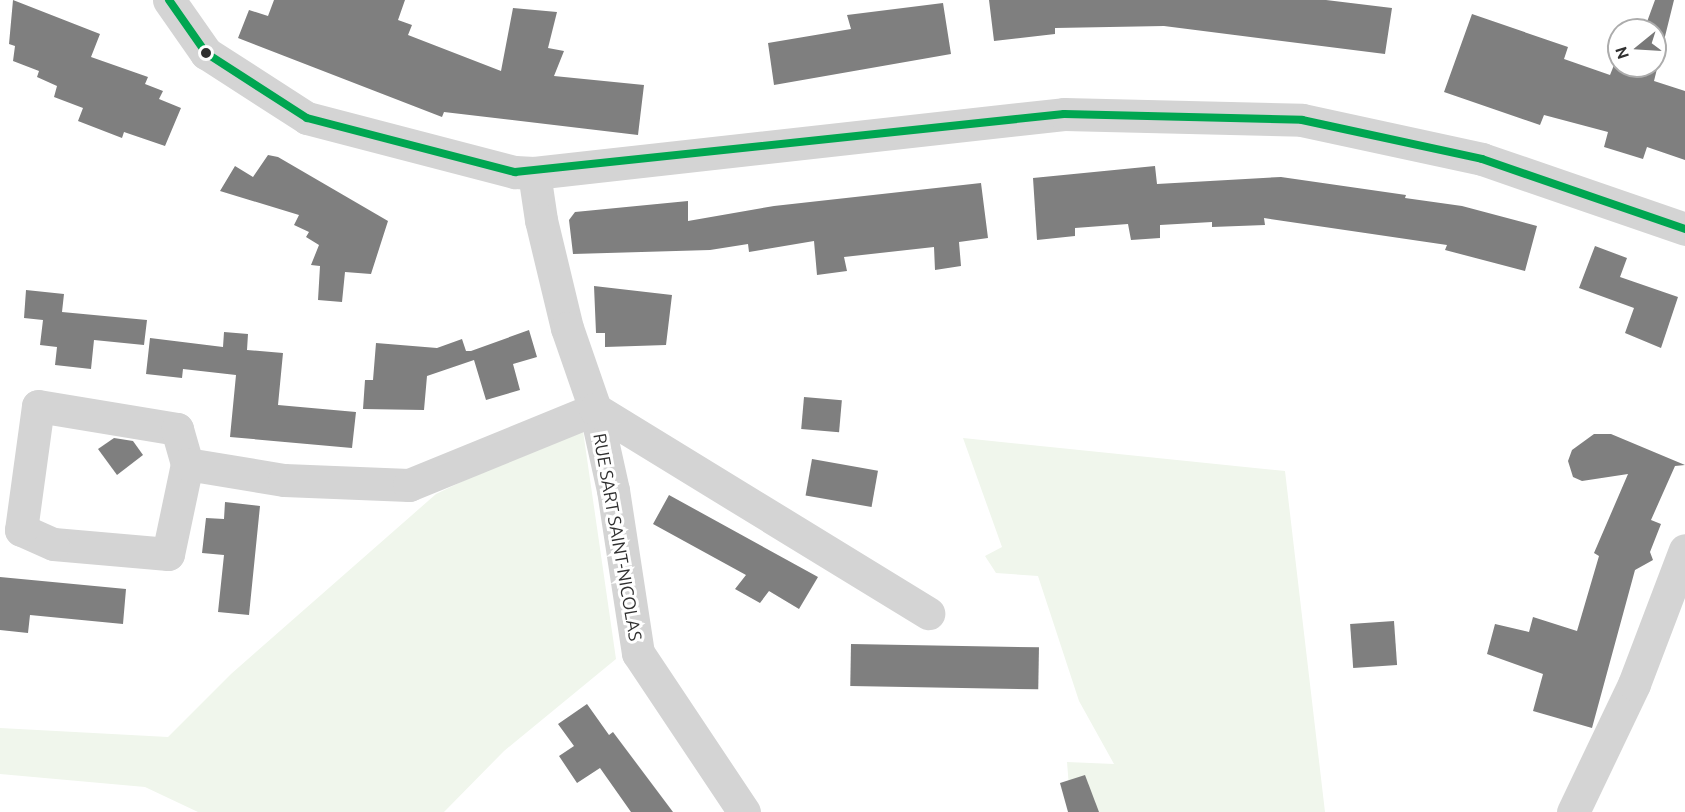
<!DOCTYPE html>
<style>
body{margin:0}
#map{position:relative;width:1685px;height:812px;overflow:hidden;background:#fff;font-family:Ubuntu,sans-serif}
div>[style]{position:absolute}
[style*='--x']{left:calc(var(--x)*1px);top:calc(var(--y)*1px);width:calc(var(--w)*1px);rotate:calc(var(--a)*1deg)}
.green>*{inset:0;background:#f0f6ec}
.building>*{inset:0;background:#7f7f7f;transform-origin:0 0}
.minor>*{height:33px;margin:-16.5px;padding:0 16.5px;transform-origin:16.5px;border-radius:16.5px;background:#d4d4d4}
.bus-1>*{height:8px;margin:-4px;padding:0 4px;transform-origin:4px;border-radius:4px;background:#00a651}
.dots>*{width:16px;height:16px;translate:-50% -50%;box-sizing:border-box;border:3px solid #fff;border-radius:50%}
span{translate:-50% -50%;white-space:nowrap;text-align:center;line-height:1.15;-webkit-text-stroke:6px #fff;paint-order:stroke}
.street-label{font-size:18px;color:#303030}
.north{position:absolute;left:1607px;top:18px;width:60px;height:60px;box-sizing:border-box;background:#fff;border:2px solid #acacac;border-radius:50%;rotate:252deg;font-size:16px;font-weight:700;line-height:24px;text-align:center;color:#303030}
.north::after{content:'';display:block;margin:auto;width:21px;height:27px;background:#787878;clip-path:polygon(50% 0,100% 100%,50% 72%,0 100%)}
</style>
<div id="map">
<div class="green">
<div style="clip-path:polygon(582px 424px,616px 659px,504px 751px,444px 812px,198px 812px,145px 787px,0 774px,0 728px,168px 737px,231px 674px,436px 494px)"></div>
<div style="clip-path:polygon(963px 438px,1285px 471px,1325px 812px,1071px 812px,1067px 762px,1114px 764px,1079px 701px,1038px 576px,996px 573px,985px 556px,1002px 547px)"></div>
</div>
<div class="building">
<div style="clip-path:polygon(13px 0,100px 34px,91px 57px,148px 77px,145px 84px,163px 91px,159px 99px,181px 108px,165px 146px,124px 132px,122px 138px,78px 121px,83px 108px,54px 97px,57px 86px,37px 77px,39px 71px,13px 61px,15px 46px,9px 44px)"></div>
<div style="clip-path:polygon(274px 0,405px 0,398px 20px,412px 25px,408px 35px,501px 71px,513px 8px,557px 12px,548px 48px,564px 51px,554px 76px,644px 85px,638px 135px,444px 112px,442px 117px,238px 38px,249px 10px,268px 16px)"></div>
<div style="clip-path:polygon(989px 0,1326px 0,1392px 8px,1385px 54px,1164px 26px,1055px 28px,1055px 34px,994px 41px)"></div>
<div style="clip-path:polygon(1655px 0,1674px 0,1654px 81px,1685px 91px,1685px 160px,1647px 147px,1643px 159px,1604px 147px,1608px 132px,1544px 115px,1540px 125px,1444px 92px,1472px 14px,1568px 47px,1564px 59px,1610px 75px,1614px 65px,1628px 70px,1630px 66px,1655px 66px,1655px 30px,1644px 30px)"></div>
<div style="clip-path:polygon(943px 3px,951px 54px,774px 85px,768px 43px,851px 29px,847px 15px)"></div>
<div style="clip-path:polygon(268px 155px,278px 157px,388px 221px,371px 274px,345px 272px,342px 302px,318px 300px,320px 266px,311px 265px,319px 245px,306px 237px,309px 232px,294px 225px,299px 215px,220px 191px,235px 166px,253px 177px)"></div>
<div style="clip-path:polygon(1155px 166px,1157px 184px,1281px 177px,1406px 195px,1405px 198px,1462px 206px,1537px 226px,1525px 271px,1445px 250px,1447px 245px,1264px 218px,1265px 225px,1212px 227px,1212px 222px,1160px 225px,1160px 238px,1131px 240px,1128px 224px,1075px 228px,1075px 236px,1037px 240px,1033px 178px)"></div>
<div style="clip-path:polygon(981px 183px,988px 238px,959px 242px,961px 266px,935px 270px,934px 247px,844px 257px,847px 271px,817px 275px,814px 241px,749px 252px,748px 244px,710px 250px,573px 254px,569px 220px,575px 212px,688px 201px,688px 221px,774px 206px)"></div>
<div style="clip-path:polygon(1595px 246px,1627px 258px,1620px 277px,1678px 297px,1661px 348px,1625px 333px,1634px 308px,1579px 288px)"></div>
<div style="clip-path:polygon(594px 286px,672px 295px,666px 345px,605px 347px,605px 333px,596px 333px)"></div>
<div style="clip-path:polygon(26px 290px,64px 294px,62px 312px,147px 320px,144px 345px,94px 340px,91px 369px,55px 365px,57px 347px,40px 345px,43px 320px,24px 318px)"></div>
<div style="clip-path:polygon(529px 330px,537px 357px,513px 364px,520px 390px,486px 400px,474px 360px,427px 376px,424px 410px,363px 409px,365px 380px,373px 380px,376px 343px,437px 348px,462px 339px,466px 351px,471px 351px)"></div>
<div style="clip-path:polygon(224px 332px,248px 334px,247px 350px,283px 353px,278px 405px,356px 412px,352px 448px,230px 437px,236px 375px,183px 369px,182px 378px,146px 374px,150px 338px,223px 347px)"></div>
<div style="left:804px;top:397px;width:38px;height:32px;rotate:5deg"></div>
<div style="clip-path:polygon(1594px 434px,1611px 434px,1685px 465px,1675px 466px,1651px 520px,1661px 524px,1650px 552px,1653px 560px,1635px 570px,1592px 728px,1533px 711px,1543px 674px,1487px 654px,1495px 624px,1529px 632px,1533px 617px,1577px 631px,1599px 556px,1594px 553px,1628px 474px,1582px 481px,1573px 477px,1568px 461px,1572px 450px)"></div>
<div style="clip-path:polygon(114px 438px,133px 441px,143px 455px,117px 475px,98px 449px)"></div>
<div style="left:812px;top:459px;width:67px;height:37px;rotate:10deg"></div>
<div style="clip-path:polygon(669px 495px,818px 577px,799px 609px,769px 591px,760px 603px,735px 589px,746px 575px,653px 524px)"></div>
<div style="clip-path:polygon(225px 502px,260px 506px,249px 615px,218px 612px,224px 555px,202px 553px,206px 518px,224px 519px)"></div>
<div style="clip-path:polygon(0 577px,126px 589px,123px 624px,30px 615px,28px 633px,0 630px)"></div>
<div style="left:1394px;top:621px;width:44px;height:44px;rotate:86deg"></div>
<div style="left:851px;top:644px;width:188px;height:42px;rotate:1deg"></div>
<div style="clip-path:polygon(587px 704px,609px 735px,613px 732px,673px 812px,631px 812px,600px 768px,577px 783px,559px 756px,574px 746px,558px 724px)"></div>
<div style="clip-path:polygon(1085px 775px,1099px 812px,1068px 812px,1060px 783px)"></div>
</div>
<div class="minor">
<div style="--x:169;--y:0;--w:65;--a:55.1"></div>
<div style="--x:206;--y:53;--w:120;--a:32.8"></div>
<div style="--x:307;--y:118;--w:215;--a:14.6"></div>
<div style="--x:515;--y:172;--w:19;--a:3"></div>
<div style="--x:534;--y:173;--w:533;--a:-6.35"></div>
<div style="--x:1064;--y:114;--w:238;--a:1.4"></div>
<div style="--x:1302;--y:120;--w:184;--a:12.2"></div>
<div style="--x:1482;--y:159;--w:215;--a:19"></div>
<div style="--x:534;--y:173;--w:48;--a:81.5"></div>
<div style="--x:541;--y:220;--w:111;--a:76.5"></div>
<div style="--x:567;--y:328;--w:86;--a:70.9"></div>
<div style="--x:595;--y:409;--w:83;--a:77.5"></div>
<div style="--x:613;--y:490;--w:165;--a:81.3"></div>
<div style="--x:638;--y:653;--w:191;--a:56.3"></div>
<div style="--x:38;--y:406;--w:141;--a:9.4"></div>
<div style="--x:177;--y:429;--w:36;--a:74"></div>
<div style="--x:187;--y:464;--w:92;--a:101.9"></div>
<div style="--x:168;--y:554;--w:115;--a:-175"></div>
<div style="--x:53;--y:544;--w:35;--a:-156"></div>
<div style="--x:21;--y:530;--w:125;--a:-82.2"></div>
<div style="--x:187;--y:464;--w:98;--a:9.4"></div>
<div style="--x:284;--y:480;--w:125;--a:2.3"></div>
<div style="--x:409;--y:485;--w:201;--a:-22.2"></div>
<div style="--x:595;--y:409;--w:391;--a:31.5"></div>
<div style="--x:1573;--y:812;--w:142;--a:-64.5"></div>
<div style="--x:1634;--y:684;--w:143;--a:-69.2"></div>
</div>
<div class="bus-1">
<div style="--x:169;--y:0;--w:65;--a:55.1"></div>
<div style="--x:206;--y:53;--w:120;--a:32.8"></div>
<div style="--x:307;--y:118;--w:215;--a:14.6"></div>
<div style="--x:515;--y:172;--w:552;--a:-6.03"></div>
<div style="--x:1064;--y:114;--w:238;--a:1.4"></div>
<div style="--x:1302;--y:120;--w:184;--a:12.2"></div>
<div style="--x:1482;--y:159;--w:215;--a:19"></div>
</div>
<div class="dots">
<div style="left:206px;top:53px;background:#303030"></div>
</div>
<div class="street-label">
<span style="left:618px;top:537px;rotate:80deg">RUE SART SAINT-NICOLAS</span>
</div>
<div class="north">N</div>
</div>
